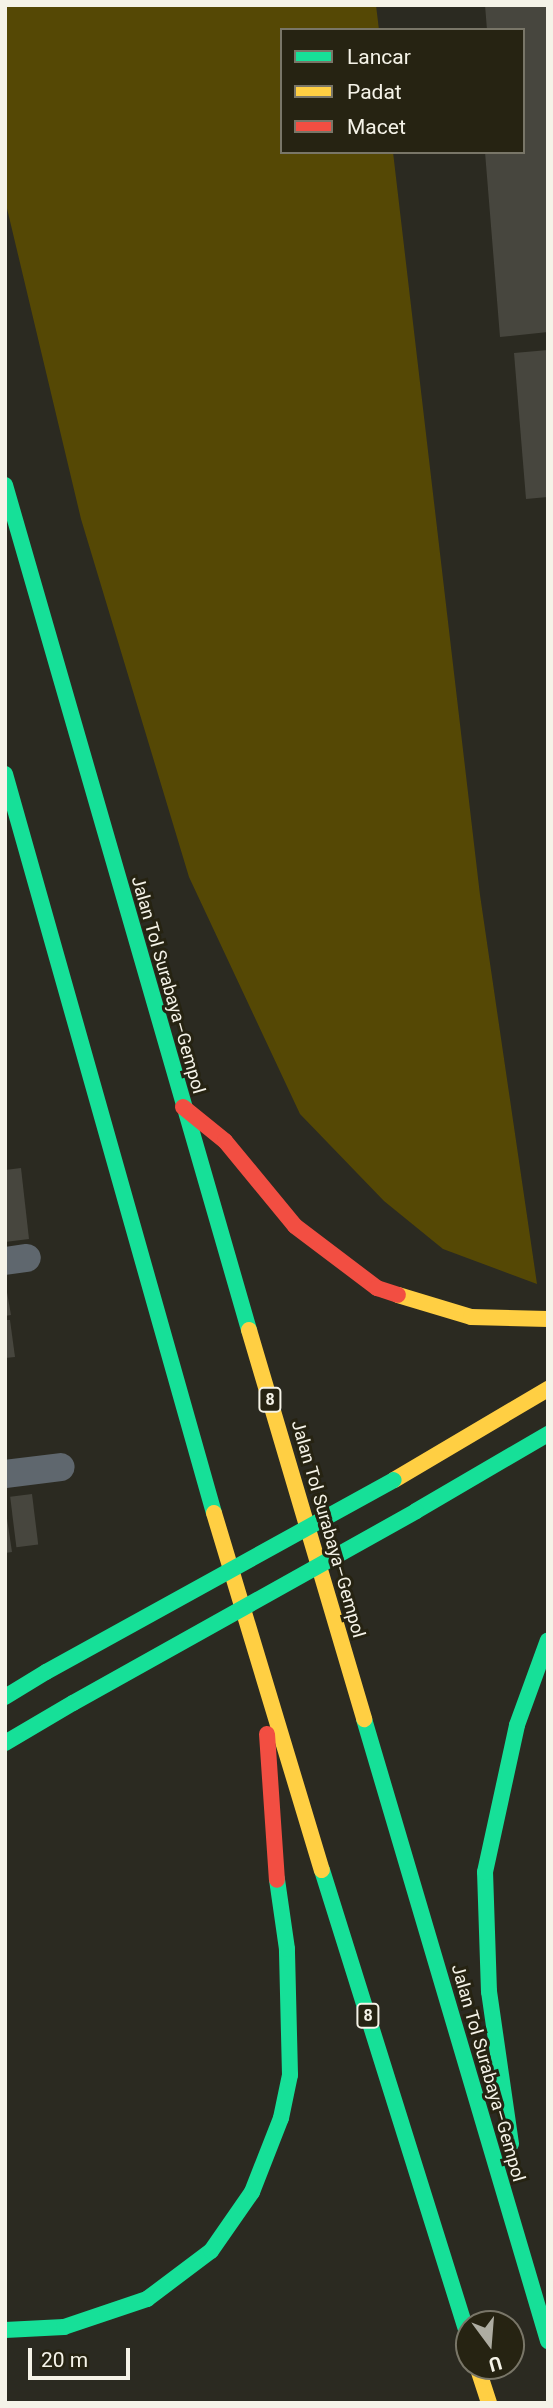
<!DOCTYPE html>
<meta charset="utf-8">
<style>
body{margin:0}
#map{position:relative;width:553px;height:2408px;overflow:hidden;background:#2b2a21;font-family:Roboto,sans-serif}
div>[style]{position:absolute}
[style*='--x']{left:calc(var(--x)*1px);top:calc(var(--y)*1px);width:calc(var(--w)*1px);rotate:calc(var(--a)*1deg)}
.green>*{inset:0;background:#554805}
.building>*{inset:0;background:#47463e;transform-origin:0 0}
.street>*{height:28px;margin:-14px;padding:0 14px;transform-origin:14px;border-radius:14px;background:#5f676e}
.fast>*{height:16px;margin:-8px;padding:0 8px;transform-origin:8px;border-radius:8px;background:#16e098}
.slow>*{height:16px;margin:-8px;padding:0 8px;transform-origin:8px;border-radius:8px;background:#ffcf43}
.jam>*{height:16px;margin:-8px;padding:0 8px;transform-origin:8px;border-radius:8px;background:#f24e42}
.fast-bridge>*{height:16px;margin:-8px;padding:0 8px;transform-origin:8px;border-radius:8px;background:#16e098}
span{translate:-50% -50%;white-space:nowrap;text-align:center;line-height:1.15;-webkit-text-stroke:6px #262312;paint-order:stroke}
.shield-label span{padding:2px 5px;background:#262312;border:2px solid;border-radius:5px;-webkit-text-stroke-width:0}
.shield-label{font-size:16px;color:#f5f3e8;font-weight:700}
.street-label{font-size:18px;color:#f5f3e8}
.frame{position:absolute;inset:0;border:7px solid #f5f3e8;pointer-events:none}
.legend{position:absolute;left:280px;top:28px;width:245px;height:126px;box-sizing:border-box;background:#262312;border:2px solid #797668;margin:0;padding:9px 12px;list-style:none;font-size:21px;color:#f5f3e8}
.legend li{display:flex;align-items:center;gap:14px;height:35px}
.legend b{width:35px;border:2px solid #797668}
.north{position:absolute;left:455px;top:2310px;width:70px;height:70px;box-sizing:border-box;background:#262312;border:2px solid #797668;border-radius:50%;rotate:164deg;font-size:19px;font-weight:700;line-height:28px;text-align:center;color:#f5f3e8}
.north::after{content:'';display:block;margin:auto;width:24px;height:32px;background:#aeada2;clip-path:polygon(50% 0,100% 100%,50% 72%,0 100%)}
.scale{position:absolute;left:28px;top:2348px;width:102px;height:32px;box-sizing:border-box;border:4px solid #f5f3e8;border-top:0;padding-left:9px;font-size:21px;line-height:24px;white-space:nowrap;color:#f5f3e8;-webkit-text-stroke:5px #262312;paint-order:stroke}
</style>
<div id="map">
<div class="green">
<div style="clip-path:polygon(5px 5px,376px 5px,379px 30px,282px 30px,282px 152px,393px 152px,480px 895px,537px 1284px,443px 1249px,384px 1201px,300px 1114px,189px 877px,81px 519px,5px 200px)"></div>
</div>
<div class="building">
<div style="clip-path:polygon(485px 5px,548px 5px,548px 332px,500px 337px,485px 152px,523px 152px,523px 30px,487px 30px)"></div>
<div style="clip-path:polygon(548px 350px,548px 497px,526px 499px,514px 353px)"></div>
<div style="clip-path:polygon(21px 1168px,29px 1239px,5px 1242px,5px 1170px)"></div>
<div style="clip-path:polygon(5px 1281px,11px 1315px,5px 1316px)"></div>
<div style="clip-path:polygon(5px 1320px,10px 1320px,15px 1357px,5px 1358px)"></div>
<div style="left:32px;top:1494px;width:51px;height:22px;rotate:83deg"></div>
<div style="clip-path:polygon(5px 1505px,12px 1552px,5px 1553px)"></div>
</div>
<div class="street">
<div style="--x:5;--y:1261;--w:22;--a:-8"></div>
<div style="--x:5;--y:1474;--w:56;--a:-7.1"></div>
</div>
<div class="fast">
<div style="--x:5;--y:485;--w:880;--a:73.89"></div>
<div style="--x:5;--y:774;--w:768;--a:74.21"></div>
<div style="--x:416;--y:1511;--w:153;--a:-30.3"></div>
<div style="--x:5;--y:1697;--w:48;--a:-31.4"></div>
<div style="--x:364;--y:1719;--w:649;--a:73.52"></div>
<div style="--x:5;--y:1743;--w:79;--a:-30.5"></div>
<div style="--x:322;--y:1870;--w:491;--a:72.6"></div>
<div style="--x:511;--y:2144;--w:154;--a:-98.2"></div>
<div style="--x:489;--y:1992;--w:120;--a:-91.9"></div>
<div style="--x:485;--y:1872;--w:150;--a:-77.7"></div>
<div style="--x:517;--y:1725;--w:90;--a:-70"></div>
<div style="--x:5;--y:2330;--w:59;--a:-2.9"></div>
<div style="--x:64;--y:2327;--w:88;--a:-18.6"></div>
<div style="--x:147;--y:2299;--w:80;--a:-36.9"></div>
<div style="--x:211;--y:2251;--w:72;--a:-55.2"></div>
<div style="--x:252;--y:2192;--w:79;--a:-68.6"></div>
<div style="--x:281;--y:2118;--w:44;--a:-78.2"></div>
<div style="--x:290;--y:2075;--w:126;--a:-91.4"></div>
<div style="--x:287;--y:1949;--w:70;--a:-98.2"></div>
</div>
<div class="slow">
<div style="--x:398;--y:1295;--w:76;--a:16.8"></div>
<div style="--x:471;--y:1317;--w:77;--a:1.5"></div>
<div style="--x:249;--y:1330;--w:406;--a:73.5"></div>
<div style="--x:394;--y:1480;--w:179;--a:-30.6"></div>
<div style="--x:214;--y:1513;--w:373;--a:73.2"></div>
<div style="--x:477;--y:2366;--w:39;--a:72"></div>
</div>
<div class="jam">
<div style="--x:183;--y:1107;--w:54;--a:39"></div>
<div style="--x:225;--y:1141;--w:110;--a:50.5"></div>
<div style="--x:295;--y:1226;--w:103;--a:37.1"></div>
<div style="--x:377;--y:1288;--w:22;--a:18"></div>
<div style="--x:267;--y:1734;--w:146;--a:86.1"></div>
</div>
<div class="fast-bridge">
<div style="--x:46;--y:1672;--w:397;--a:-28.9"></div>
<div style="--x:73;--y:1703;--w:393;--a:-29.2"></div>
</div>
<div class="shield-label">
<span style="left:270px;top:1400px">8</span>
<span style="left:368px;top:2016px">8</span>
</div>
<div class="street-label">
<span style="left:168px;top:985px;rotate:74deg">Jalan Tol Surabaya–Gempol</span>
<span style="left:328px;top:1529px;rotate:74deg">Jalan Tol Surabaya–Gempol</span>
<span style="left:488px;top:2073px;rotate:74deg">Jalan Tol Surabaya–Gempol</span>
</div>
<div class="frame"></div>
<ul class="legend">
<li><b style="height:9px;background:#16e098"></b>Lancar</li>
<li><b style="height:9px;background:#ffcf43"></b>Padat</li>
<li><b style="height:9px;background:#f24e42"></b>Macet</li>
</ul>
<div class="north">U</div>
<div class="scale">20 m</div>
</div>
